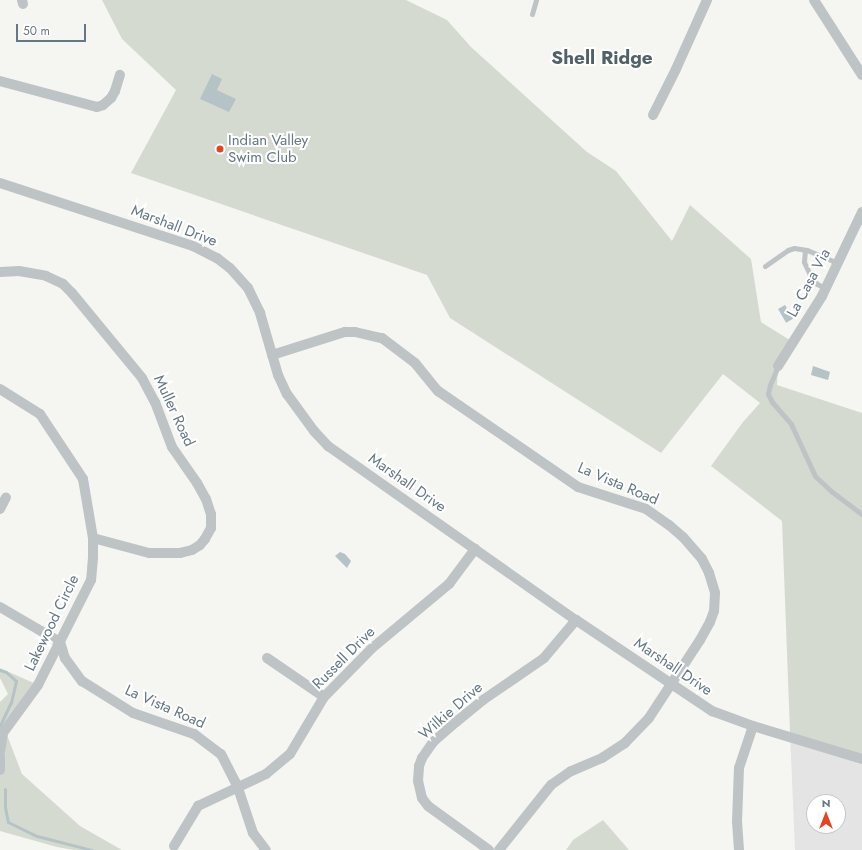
<!DOCTYPE html>
<style>
body{margin:0}
#map{position:relative;width:862px;height:850px;overflow:hidden;background:#f5f5f2;font-family:Jost,sans-serif}
div>[style]{position:absolute}
[style*='--x']{left:calc(var(--x)*1px);top:calc(var(--y)*1px);width:calc(var(--w)*1px);rotate:calc(var(--a)*1deg)}
.built>*{inset:0;background:#e3e4e3}
.green>*{inset:0;background:#d5dad1}
.water>*{inset:0;background:#b5c3c6;transform-origin:0 0}
.stream>*{height:3px;margin:-1.5px;padding:0 1.5px;transform-origin:1.5px;border-radius:1.5px;background:#b5c3c6}
.service>*{height:5px;margin:-2.5px;padding:0 2.5px;transform-origin:2.5px;border-radius:2.5px;background:#bec3c6}
.minor>*{height:10px;margin:-5px;padding:0 5px;transform-origin:5px;border-radius:5px;background:#bec3c6}
.dots>*{width:11px;height:11px;translate:-50% -50%;box-sizing:border-box;border:2px solid #fff;border-radius:50%}
span{translate:-50% -50%;white-space:nowrap;text-align:center;line-height:1.15;-webkit-text-stroke:4px #fff;paint-order:stroke}
.poi-label{font-size:15px;color:#647783}
.left{translate:0 -50%;text-align:left}
.street-label{font-size:15px;color:#647783}
.district-label{font-size:19px;color:#526068;font-weight:700}
.north{position:absolute;left:806px;top:794px;width:40px;height:40px;box-sizing:border-box;background:#fff;border:1px solid #c1c9cd;border-radius:50%;rotate:0deg;font-size:11px;font-weight:700;line-height:16px;text-align:center;color:#647783}
.north::after{content:'';display:block;margin:auto;width:14px;height:18px;background:#e54422;clip-path:polygon(50% 0,100% 100%,50% 72%,0 100%)}
.scale{position:absolute;left:16px;top:24px;width:70px;height:18px;box-sizing:border-box;border:2px solid #647783;border-top:0;padding-left:5px;font-size:12px;line-height:14px;white-space:nowrap;color:#647783;-webkit-text-stroke:3px #fff;paint-order:stroke}
</style>
<div id="map">
<div class="built">
<div style="clip-path:polygon(evenodd,790px 732px,862px 759px,862px 850px,795px 850px,790px 732px,814px 802px,838px 802px,838px 826px,814px 826px,814px 802px)"></div>
</div>
<div class="green">
<div style="clip-path:polygon(102px 0,406px 0,447px 20px,471px 47px,587px 152px,616px 171px,672px 241px,690px 205px,751px 259px,761px 322px,793px 342px,778px 366px,777px 385px,862px 413px,862px 759px,790px 732px,782px 521px,711px 466px,743px 422px,760px 403px,723px 374px,661px 453px,450px 318px,427px 275px,131px 173px,176px 90px,122px 39px)"></div>
<div style="clip-path:polygon(0 668px,36px 684px,7px 735px,22px 774px,80px 826px,122px 850px,74px 850px,57px 847px,0 831px,0 702px,8px 694px,0 678px)"></div>
<div style="clip-path:polygon(603px 820px,629px 850px,566px 850px,573px 840px)"></div>
</div>
<div class="water">
<div style="clip-path:polygon(212px 74px,222px 79px,217px 90px,236px 99px,229px 112px,200px 99px)"></div>
<div style="left:785px;top:305px;width:16px;height:8px;rotate:60deg"></div>
<div style="clip-path:polygon(813px 366px,830px 372px,828px 380px,811px 375px)"></div>
<div style="clip-path:polygon(340px 552px,345px 554px,351px 561px,347px 568px,335px 556px)"></div>
</div>
<div class="stream">
<div style="--x:0;--y:670;--w:6;--a:18"></div>
<div style="--x:6;--y:672;--w:13;--a:42"></div>
<div style="--x:16;--y:681;--w:22;--a:103"></div>
<div style="--x:11;--y:702;--w:26;--a:115"></div>
<div style="--x:5;--y:789;--w:18;--a:90"></div>
<div style="--x:5;--y:807;--w:15;--a:79"></div>
<div style="--x:8;--y:822;--w:32;--a:26"></div>
<div style="--x:37;--y:836;--w:57;--a:14.3"></div>
</div>
<div class="service">
<div style="--x:532;--y:14;--w:15;--a:-74"></div>
<div style="--x:805;--y:250;--w:12;--a:95"></div>
<div style="--x:804;--y:262;--w:17;--a:65"></div>
<div style="--x:811;--y:277;--w:9;--a:49"></div>
<div style="--x:817;--y:284;--w:9;--a:27"></div>
<div style="--x:765;--y:266;--w:28;--a:-35"></div>
<div style="--x:788;--y:250;--w:6;--a:-18"></div>
<div style="--x:794;--y:248;--w:13;--a:9"></div>
<div style="--x:807;--y:250;--w:34;--a:23"></div>
<div style="--x:778;--y:366;--w:21;--a:113"></div>
<div style="--x:770;--y:385;--w:9;--a:103"></div>
<div style="--x:768;--y:394;--w:9;--a:63"></div>
<div style="--x:772;--y:402;--w:29;--a:49"></div>
<div style="--x:791;--y:424;--w:57;--a:65.2"></div>
<div style="--x:815;--y:476;--w:22;--a:43"></div>
<div style="--x:831;--y:491;--w:39;--a:37"></div>
</div>
<div class="minor">
<div style="--x:22;--y:0;--w:4;--a:76"></div>
<div style="--x:814;--y:0;--w:89;--a:57.4"></div>
<div style="--x:0;--y:81;--w:100;--a:15"></div>
<div style="--x:97;--y:107;--w:6;--a:-18"></div>
<div style="--x:103;--y:105;--w:11;--a:-41"></div>
<div style="--x:111;--y:98;--w:8;--a:-60"></div>
<div style="--x:115;--y:91;--w:17;--a:-73"></div>
<div style="--x:653;--y:115;--w:51;--a:-63.4"></div>
<div style="--x:676;--y:69;--w:76;--a:-65.8"></div>
<div style="--x:0;--y:183;--w:203;--a:18.1"></div>
<div style="--x:193;--y:246;--w:27;--a:27"></div>
<div style="--x:217;--y:258;--w:16;--a:38"></div>
<div style="--x:230;--y:268;--w:27;--a:48"></div>
<div style="--x:248;--y:288;--w:28;--a:64"></div>
<div style="--x:260;--y:313;--w:65;--a:73.8"></div>
<div style="--x:278;--y:375;--w:21;--a:65"></div>
<div style="--x:287;--y:394;--w:46;--a:53.9"></div>
<div style="--x:314;--y:431;--w:21;--a:47"></div>
<div style="--x:328;--y:446;--w:303;--a:35.1"></div>
<div style="--x:576;--y:620;--w:164;--a:33.8"></div>
<div style="--x:712;--y:711;--w:44;--a:20.1"></div>
<div style="--x:753;--y:726;--w:114;--a:16.8"></div>
<div style="--x:0;--y:272;--w:19;--a:-3"></div>
<div style="--x:19;--y:271;--w:27;--a:10"></div>
<div style="--x:46;--y:276;--w:19;--a:25"></div>
<div style="--x:63;--y:284;--w:13;--a:45"></div>
<div style="--x:72;--y:293;--w:110;--a:50.5"></div>
<div style="--x:142;--y:378;--w:27;--a:62"></div>
<div style="--x:155;--y:402;--w:48;--a:69.3"></div>
<div style="--x:172;--y:447;--w:44;--a:55.2"></div>
<div style="--x:197;--y:483;--w:18;--a:61"></div>
<div style="--x:206;--y:499;--w:16;--a:72"></div>
<div style="--x:211;--y:514;--w:14;--a:90"></div>
<div style="--x:211;--y:528;--w:13;--a:119"></div>
<div style="--x:205;--y:539;--w:8;--a:130"></div>
<div style="--x:200;--y:545;--w:9;--a:148"></div>
<div style="--x:192;--y:550;--w:12;--a:166"></div>
<div style="--x:180;--y:553;--w:31;--a:180"></div>
<div style="--x:149;--y:553;--w:58;--a:-165"></div>
<div style="--x:272;--y:355;--w:77;--a:-17.5"></div>
<div style="--x:345;--y:332;--w:10;--a:0"></div>
<div style="--x:355;--y:332;--w:28;--a:13"></div>
<div style="--x:382;--y:338;--w:41;--a:37.1"></div>
<div style="--x:415;--y:363;--w:36;--a:51"></div>
<div style="--x:438;--y:391;--w:170;--a:34.4"></div>
<div style="--x:578;--y:487;--w:71;--a:17.9"></div>
<div style="--x:646;--y:509;--w:28;--a:35"></div>
<div style="--x:669;--y:525;--w:18;--a:41"></div>
<div style="--x:683;--y:537;--w:29;--a:49"></div>
<div style="--x:702;--y:559;--w:16;--a:63"></div>
<div style="--x:709;--y:573;--w:21;--a:73"></div>
<div style="--x:715;--y:593;--w:18;--a:93"></div>
<div style="--x:714;--y:611;--w:12;--a:110"></div>
<div style="--x:710;--y:622;--w:21;--a:119"></div>
<div style="--x:700;--y:640;--w:93;--a:123.2"></div>
<div style="--x:649;--y:718;--w:35;--a:134"></div>
<div style="--x:625;--y:743;--w:27;--a:147"></div>
<div style="--x:602;--y:758;--w:34;--a:157"></div>
<div style="--x:571;--y:771;--w:24;--a:145"></div>
<div style="--x:551;--y:785;--w:83;--a:128.7"></div>
<div style="--x:778;--y:366;--w:83;--a:-57.8"></div>
<div style="--x:822;--y:296;--w:93;--a:-64.5"></div>
<div style="--x:0;--y:389;--w:47;--a:32"></div>
<div style="--x:40;--y:414;--w:78;--a:56.5"></div>
<div style="--x:83;--y:479;--w:60;--a:80.4"></div>
<div style="--x:93;--y:538;--w:20;--a:90"></div>
<div style="--x:93;--y:558;--w:22;--a:95"></div>
<div style="--x:91;--y:580;--w:118;--a:116.8"></div>
<div style="--x:38;--y:685;--w:59;--a:126.1"></div>
<div style="--x:3;--y:733;--w:18;--a:99"></div>
<div style="--x:0;--y:509;--w:13;--a:-63"></div>
<div style="--x:0;--y:607;--w:69;--a:30.3"></div>
<div style="--x:60;--y:642;--w:17;--a:73"></div>
<div style="--x:65;--y:658;--w:29;--a:54"></div>
<div style="--x:82;--y:681;--w:60;--a:32.1"></div>
<div style="--x:133;--y:713;--w:65;--a:19"></div>
<div style="--x:194;--y:734;--w:34;--a:37"></div>
<div style="--x:221;--y:754;--w:38;--a:63"></div>
<div style="--x:238;--y:788;--w:47;--a:71.6"></div>
<div style="--x:253;--y:833;--w:21;--a:53"></div>
<div style="--x:267;--y:658;--w:69;--a:34.4"></div>
<div style="--x:0;--y:756;--w:14;--a:90"></div>
<div style="--x:174;--y:846;--w:47;--a:-59"></div>
<div style="--x:198;--y:806;--w:75;--a:-25.2"></div>
<div style="--x:266;--y:774;--w:31;--a:-40"></div>
<div style="--x:290;--y:754;--w:66;--a:-59.2"></div>
<div style="--x:324;--y:697;--w:67;--a:-45.6"></div>
<div style="--x:371;--y:649;--w:102;--a:-39.8"></div>
<div style="--x:449;--y:584;--w:44;--a:-53.4"></div>
<div style="--x:489;--y:850;--w:75;--a:-144.2"></div>
<div style="--x:428;--y:806;--w:10;--a:-127"></div>
<div style="--x:422;--y:798;--w:17;--a:-103"></div>
<div style="--x:418;--y:781;--w:15;--a:-86"></div>
<div style="--x:419;--y:766;--w:9;--a:-69"></div>
<div style="--x:422;--y:758;--w:19;--a:-55"></div>
<div style="--x:433;--y:742;--w:30;--a:-41"></div>
<div style="--x:456;--y:722;--w:35;--a:-39"></div>
<div style="--x:483;--y:700;--w:74;--a:-34.5"></div>
<div style="--x:544;--y:658;--w:50;--a:-49.9"></div>
<div style="--x:739;--y:850;--w:28;--a:-94"></div>
<div style="--x:737;--y:822;--w:54;--a:-87.9"></div>
<div style="--x:739;--y:768;--w:44;--a:-71.6"></div>
</div>
<div class="dots">
<div style="left:220px;top:149px;background:#e54422"></div>
</div>
<div class="poi-label">
<span class="left" style="left:228px;top:149px">Indian Valley<br>Swim Club</span>
</div>
<div class="street-label">
<span style="left:174px;top:226px;rotate:21deg">Marshall Drive</span>
<span style="left:809px;top:283px;rotate:-62deg">La Casa Via</span>
<span style="left:174px;top:411px;rotate:65deg">Muller Road</span>
<span style="left:407px;top:483px;rotate:35deg">Marshall Drive</span>
<span style="left:618px;top:484px;rotate:23deg">La Vista Road</span>
<span style="left:52px;top:623px;rotate:-64deg">Lakewood Circle</span>
<span style="left:344px;top:658px;rotate:-45deg">Russell Drive</span>
<span style="left:673px;top:667px;rotate:34deg">Marshall Drive</span>
<span style="left:165px;top:707px;rotate:24deg">La Vista Road</span>
<span style="left:451px;top:711px;rotate:-41deg">Wilkie Drive</span>
</div>
<div class="district-label">
<span style="left:602px;top:58px">Shell Ridge</span>
</div>
<div class="north">N</div>
<div class="scale">50 m</div>
</div>
